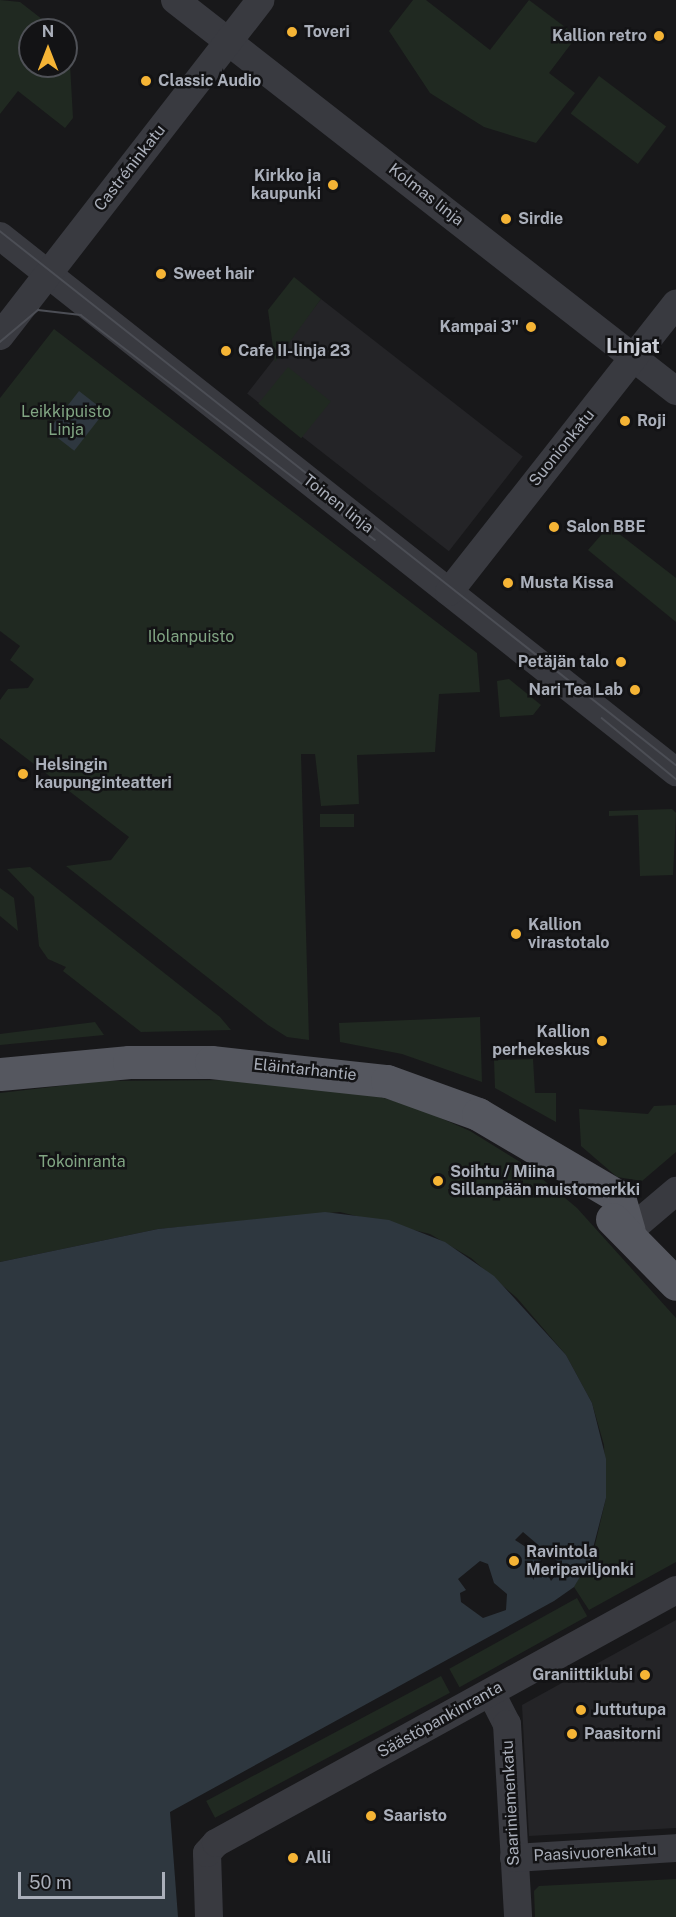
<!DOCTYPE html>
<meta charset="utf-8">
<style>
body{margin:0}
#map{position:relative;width:676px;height:1917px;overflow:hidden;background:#18181a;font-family:"Public Sans",sans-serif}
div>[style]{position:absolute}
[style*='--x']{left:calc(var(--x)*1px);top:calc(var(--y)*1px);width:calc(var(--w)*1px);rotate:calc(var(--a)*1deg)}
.built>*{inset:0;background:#242427;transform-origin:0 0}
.green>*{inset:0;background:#202921;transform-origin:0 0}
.water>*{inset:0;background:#2e373f;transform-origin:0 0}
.pier>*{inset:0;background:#18181a}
.minor>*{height:28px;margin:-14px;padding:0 14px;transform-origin:14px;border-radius:14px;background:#393a40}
.major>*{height:33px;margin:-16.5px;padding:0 16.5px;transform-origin:16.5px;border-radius:16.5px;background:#55575f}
.tram>*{height:1.5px;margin:-0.75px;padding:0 0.75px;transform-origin:0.75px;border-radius:0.75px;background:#4c4e55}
.dots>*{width:16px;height:16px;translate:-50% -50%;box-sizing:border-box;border:3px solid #131315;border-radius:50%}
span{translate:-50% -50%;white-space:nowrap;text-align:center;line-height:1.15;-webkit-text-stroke:5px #131315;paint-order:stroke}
.poi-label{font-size:16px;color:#aaafba;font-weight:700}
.left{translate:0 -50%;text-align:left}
.right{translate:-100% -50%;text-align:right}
.street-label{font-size:16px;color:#aaafba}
.park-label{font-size:16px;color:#81a583}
.quarter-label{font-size:20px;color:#cbced6;font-weight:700}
.north{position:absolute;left:18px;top:18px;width:60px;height:60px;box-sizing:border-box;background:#131315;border:2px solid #4f5157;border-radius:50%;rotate:0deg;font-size:16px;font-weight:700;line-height:24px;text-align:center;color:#aaafba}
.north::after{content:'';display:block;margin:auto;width:21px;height:27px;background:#f5b435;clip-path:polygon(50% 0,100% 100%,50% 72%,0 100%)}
.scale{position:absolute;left:18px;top:1872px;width:147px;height:27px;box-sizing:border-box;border:3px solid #aaafba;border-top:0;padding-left:8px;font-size:18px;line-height:21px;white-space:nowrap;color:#aaafba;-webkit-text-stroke:4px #131315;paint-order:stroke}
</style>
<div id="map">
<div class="built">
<div style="left:321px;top:299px;width:256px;height:120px;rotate:38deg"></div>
<div style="clip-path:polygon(676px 1620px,676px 1828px,529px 1836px,522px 1705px)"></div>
</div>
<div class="green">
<div style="clip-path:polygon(0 0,20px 2px,56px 30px,30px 30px,30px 66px,70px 64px,73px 118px,65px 128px,18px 91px,0 114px)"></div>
<div style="clip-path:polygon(413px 0,426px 0,490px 50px,529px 0,577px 36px,549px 73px,575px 93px,536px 143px,484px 127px,430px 93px,389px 31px)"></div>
<div style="left:599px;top:76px;width:84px;height:47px;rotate:37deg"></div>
<div style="clip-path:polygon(294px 277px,321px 299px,275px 362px,268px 310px)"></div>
<div style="clip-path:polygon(54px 329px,477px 653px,480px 692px,439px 694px,435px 752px,357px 755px,359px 804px,321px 806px,315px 754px,301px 754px,309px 1040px,287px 1037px,268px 1025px,66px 866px,111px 860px,129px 837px,0 738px,0 700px,8px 689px,28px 688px,34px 679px,10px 660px,20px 646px,0 631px,0 398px)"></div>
<div style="left:288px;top:367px;width:55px;height:47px;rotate:39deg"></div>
<div style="clip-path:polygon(609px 526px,676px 578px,676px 622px,588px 550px)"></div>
<div style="clip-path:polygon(509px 679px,541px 705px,533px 715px,500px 717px,497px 681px)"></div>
<div style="clip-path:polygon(672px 809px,676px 813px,673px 875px,640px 876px,638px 815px,609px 816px,609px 811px)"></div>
<div style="left:320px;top:814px;width:34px;height:13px"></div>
<div style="clip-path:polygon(30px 867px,220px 1017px,231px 1030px,141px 1032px,63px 971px,66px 967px,48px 959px,39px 946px,34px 897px,7px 869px)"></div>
<div style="clip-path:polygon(0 888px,14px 898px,18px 931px,0 916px)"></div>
<div style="clip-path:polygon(480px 1017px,482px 1082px,402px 1054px,340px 1042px,339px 1023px)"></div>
<div style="clip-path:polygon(95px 1022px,104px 1035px,0 1045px,0 1034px)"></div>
<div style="clip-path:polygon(533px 1059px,535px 1093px,556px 1093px,556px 1122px,495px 1088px,494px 1060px)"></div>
<div style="clip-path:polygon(238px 1080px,370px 1094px,418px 1108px,470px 1131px,528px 1167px,577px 1208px,676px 1318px,676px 1562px,589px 1610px,574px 1587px,594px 1549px,606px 1498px,604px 1445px,592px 1403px,566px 1355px,517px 1298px,471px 1258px,430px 1234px,340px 1212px,158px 1229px,0 1262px,0 1093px,102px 1081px)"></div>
<div style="clip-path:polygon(676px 1105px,676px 1152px,642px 1181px,617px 1177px,581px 1146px,579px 1109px,648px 1114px,654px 1106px)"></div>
<div style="left:577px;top:1598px;width:21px;height:146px;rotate:61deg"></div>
<div style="left:441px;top:1676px;width:19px;height:266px;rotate:62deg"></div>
<div style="clip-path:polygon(676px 1879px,676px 1917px,535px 1917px,534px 1891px,539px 1886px)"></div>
</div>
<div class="water">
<div style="left:79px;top:391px;width:33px;height:50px;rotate:38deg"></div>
<div style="clip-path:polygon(325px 1212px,389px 1220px,445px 1242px,494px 1276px,566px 1355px,592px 1403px,606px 1459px,606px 1498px,590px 1560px,574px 1587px,554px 1601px,170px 1812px,178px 1917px,0 1917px,0 1262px,158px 1229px)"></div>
</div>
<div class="pier">
<div style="clip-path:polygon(523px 1532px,563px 1566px,551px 1581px,538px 1555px,515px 1540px)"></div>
<div style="clip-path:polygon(480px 1561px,488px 1564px,494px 1583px,507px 1594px,506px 1610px,483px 1618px,461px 1602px,460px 1593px,466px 1590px,458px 1579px)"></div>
</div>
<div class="minor">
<div style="--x:175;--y:0;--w:636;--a:37.97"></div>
<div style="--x:0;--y:236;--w:863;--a:38.41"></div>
<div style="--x:0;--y:336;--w:425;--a:-52.2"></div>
<div style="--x:449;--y:592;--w:367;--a:-51.8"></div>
<div style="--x:629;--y:1231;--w:62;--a:-40.4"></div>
<div style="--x:491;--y:1693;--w:35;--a:63"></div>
<div style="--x:507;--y:1724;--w:193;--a:86.7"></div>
<div style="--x:514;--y:1858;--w:162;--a:-3.5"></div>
<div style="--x:209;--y:1917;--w:64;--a:-91.8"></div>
<div style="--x:207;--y:1853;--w:13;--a:-48"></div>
<div style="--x:216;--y:1843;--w:525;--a:-28.81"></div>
</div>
<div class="major">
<div style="--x:0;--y:1074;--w:130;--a:-5.3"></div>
<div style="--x:129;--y:1062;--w:82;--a:0"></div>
<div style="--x:211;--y:1062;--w:177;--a:6.2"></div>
<div style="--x:387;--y:1081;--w:97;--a:19.9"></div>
<div style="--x:478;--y:1114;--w:164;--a:30.5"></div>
<div style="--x:619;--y:1197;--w:35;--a:74"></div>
<div style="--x:612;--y:1219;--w:91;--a:45.4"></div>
</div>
<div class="tram">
<div style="--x:0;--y:231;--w:861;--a:38.31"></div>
<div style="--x:0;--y:342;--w:50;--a:-40.1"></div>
<div style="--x:38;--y:310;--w:43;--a:6.6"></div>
<div style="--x:81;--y:315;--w:370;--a:37.4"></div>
<div style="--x:602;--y:718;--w:96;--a:39.5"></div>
</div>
<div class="dots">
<div style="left:292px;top:32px;background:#f5b435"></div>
<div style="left:659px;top:36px;background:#f5b435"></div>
<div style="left:146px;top:81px;background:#f5b435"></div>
<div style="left:333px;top:185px;background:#f5b435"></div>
<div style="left:506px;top:219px;background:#f5b435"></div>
<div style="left:161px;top:274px;background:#f5b435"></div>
<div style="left:531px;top:327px;background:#f5b435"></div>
<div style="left:226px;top:351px;background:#f5b435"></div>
<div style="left:625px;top:421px;background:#f5b435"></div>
<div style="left:554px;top:527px;background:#f5b435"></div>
<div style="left:508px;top:583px;background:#f5b435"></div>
<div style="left:621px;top:662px;background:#f5b435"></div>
<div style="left:635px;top:690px;background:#f5b435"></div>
<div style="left:23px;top:774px;background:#f5b435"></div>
<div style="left:516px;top:934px;background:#f5b435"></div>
<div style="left:602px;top:1041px;background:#f5b435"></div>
<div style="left:438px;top:1181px;background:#f5b435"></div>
<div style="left:514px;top:1561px;background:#f5b435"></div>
<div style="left:645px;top:1675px;background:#f5b435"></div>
<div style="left:581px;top:1710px;background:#f5b435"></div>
<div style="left:572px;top:1734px;background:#f5b435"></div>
<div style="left:371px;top:1816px;background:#f5b435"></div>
<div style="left:293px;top:1858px;background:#f5b435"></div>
</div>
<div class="poi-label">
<span class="left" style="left:304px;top:32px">Toveri</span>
<span class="right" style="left:647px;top:36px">Kallion retro</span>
<span class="left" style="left:158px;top:81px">Classic Audio</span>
<span class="right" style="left:321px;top:185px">Kirkko ja<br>kaupunki</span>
<span class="left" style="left:518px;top:219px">Sirdie</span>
<span class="left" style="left:173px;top:274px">Sweet hair</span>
<span class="right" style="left:519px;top:327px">Kampai 3"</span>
<span class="left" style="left:238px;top:351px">Cafe II-linja 23</span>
<span class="left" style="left:637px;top:421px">Roji</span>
<span class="left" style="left:566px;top:527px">Salon BBE</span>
<span class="left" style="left:520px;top:583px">Musta Kissa</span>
<span class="right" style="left:609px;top:662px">Petäjän talo</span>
<span class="right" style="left:623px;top:690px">Nari Tea Lab</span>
<span class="left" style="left:35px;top:774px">Helsingin<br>kaupunginteatteri</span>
<span class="left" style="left:528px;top:934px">Kallion<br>virastotalo</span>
<span class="right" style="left:590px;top:1041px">Kallion<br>perhekeskus</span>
<span class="left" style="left:450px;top:1181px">Soihtu / Miina<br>Sillanpään muistomerkki</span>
<span class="left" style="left:526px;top:1561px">Ravintola<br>Meripaviljonki</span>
<span class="right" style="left:633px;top:1675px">Graniittiklubi</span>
<span class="left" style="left:593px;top:1710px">Juttutupa</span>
<span class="left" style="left:584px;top:1734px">Paasitorni</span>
<span class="left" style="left:383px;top:1816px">Saaristo</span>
<span class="left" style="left:305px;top:1858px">Alli</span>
</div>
<div class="street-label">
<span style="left:130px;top:168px;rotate:-52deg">Castréninkatu</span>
<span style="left:426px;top:195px;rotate:38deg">Kolmas linja</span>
<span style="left:562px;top:448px;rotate:-51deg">Suonionkatu</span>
<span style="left:338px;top:504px;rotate:38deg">Toinen linja</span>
<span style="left:305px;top:1070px;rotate:6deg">Eläintarhantie</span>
<span style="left:440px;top:1720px;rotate:-29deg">Säästöpankinranta</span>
<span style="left:511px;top:1803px;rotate:-93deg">Saariniemenkatu</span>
<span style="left:595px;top:1853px;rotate:-3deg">Paasivuorenkatu</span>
</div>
<div class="park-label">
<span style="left:66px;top:421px">Leikkipuisto<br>Linja</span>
<span style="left:191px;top:637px">Ilolanpuisto</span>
<span style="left:82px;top:1162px">Tokoinranta</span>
</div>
<div class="quarter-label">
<span style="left:633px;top:346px">Linjat</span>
</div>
<div class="north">N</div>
<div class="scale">50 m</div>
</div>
